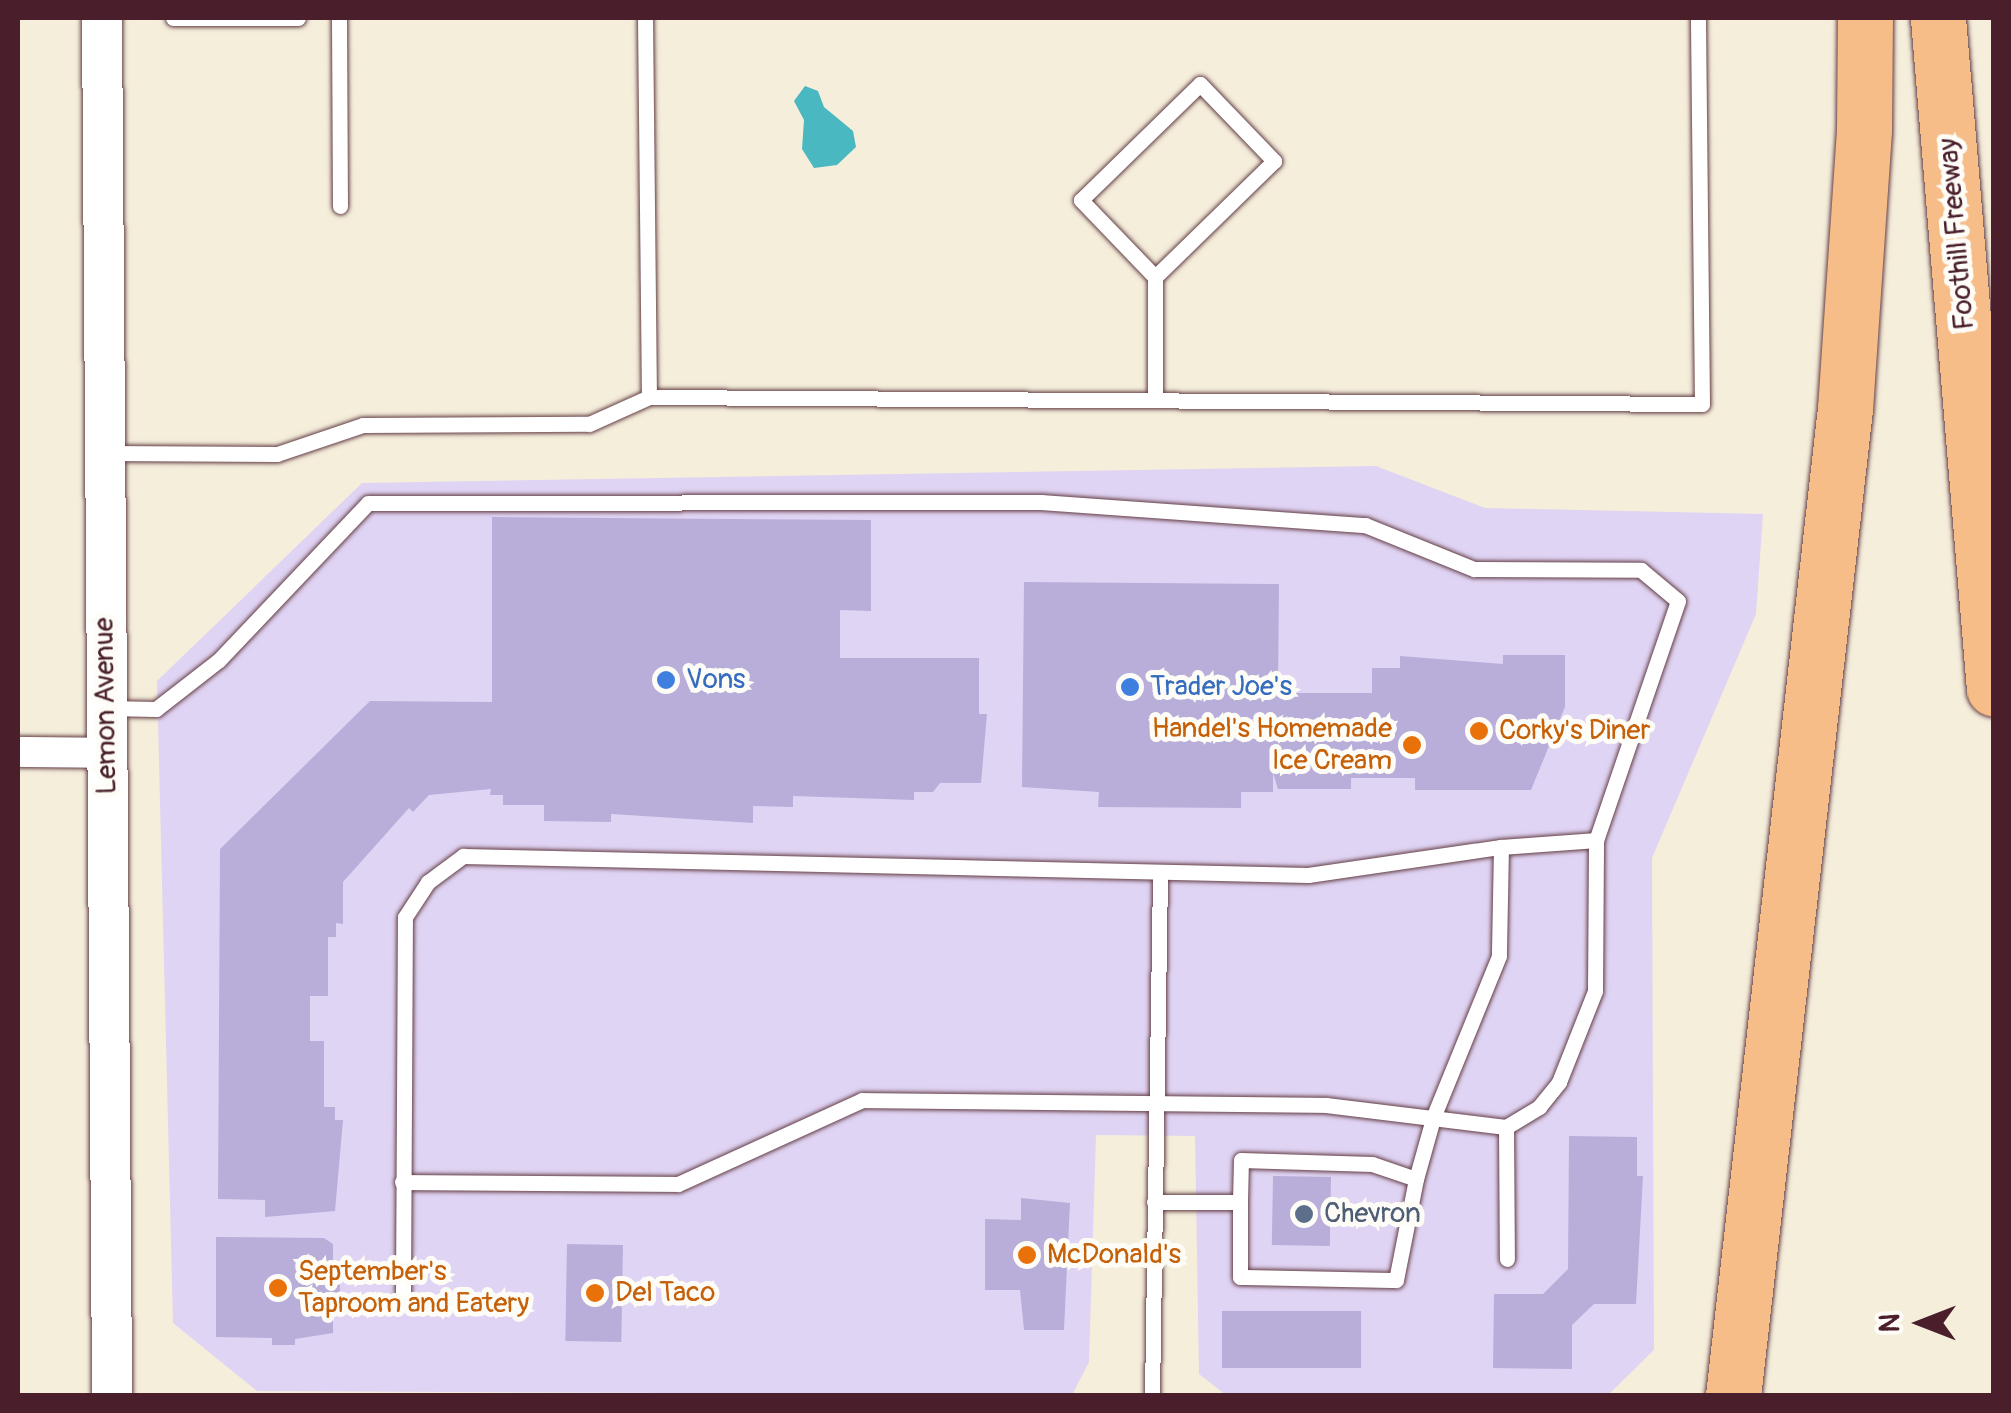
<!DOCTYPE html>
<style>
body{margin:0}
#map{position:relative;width:2011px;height:1413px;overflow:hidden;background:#f5eedb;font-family:Pangolin,sans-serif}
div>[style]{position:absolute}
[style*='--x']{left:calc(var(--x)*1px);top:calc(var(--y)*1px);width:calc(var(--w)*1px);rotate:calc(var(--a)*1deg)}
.built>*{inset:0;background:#e0d4f4}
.water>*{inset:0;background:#49b8c0}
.building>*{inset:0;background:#b9aed9;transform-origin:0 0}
.roads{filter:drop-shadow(0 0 2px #643e45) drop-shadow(0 0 2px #643e45)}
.service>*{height:15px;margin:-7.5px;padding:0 7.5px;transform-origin:7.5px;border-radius:7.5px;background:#fff}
.minor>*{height:30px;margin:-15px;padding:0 15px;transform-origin:15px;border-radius:15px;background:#fff}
.tertiary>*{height:40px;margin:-20px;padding:0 20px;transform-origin:20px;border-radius:20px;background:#fff}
.motorway>*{height:55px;margin:-27.5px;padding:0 27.5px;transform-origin:27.5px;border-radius:27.5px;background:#f7bd88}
.dots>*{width:28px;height:28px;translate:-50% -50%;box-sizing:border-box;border:5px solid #fdfcf7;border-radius:50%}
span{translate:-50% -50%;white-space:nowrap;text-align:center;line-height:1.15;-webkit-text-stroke:10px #fdfcf7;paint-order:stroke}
.street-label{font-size:28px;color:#4a1f2b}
.shop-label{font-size:28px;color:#366cbe}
.left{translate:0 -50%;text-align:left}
.food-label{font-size:28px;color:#c56008}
.right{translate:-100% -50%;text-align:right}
.service-label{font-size:28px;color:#4e5e75}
.frame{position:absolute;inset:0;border:20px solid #4a1f2b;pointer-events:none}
.north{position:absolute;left:1871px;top:1273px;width:100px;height:100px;-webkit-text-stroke:8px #fdfcf7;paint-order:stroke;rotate:270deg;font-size:28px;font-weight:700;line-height:40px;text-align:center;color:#4a1f2b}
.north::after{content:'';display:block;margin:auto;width:35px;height:45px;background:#4a1f2b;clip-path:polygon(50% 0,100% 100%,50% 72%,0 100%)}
</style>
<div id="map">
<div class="built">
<div style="clip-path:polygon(1376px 466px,1485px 508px,1763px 514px,1756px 614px,1652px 858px,1654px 1350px,1608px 1395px,1226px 1395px,1199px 1374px,1195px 1136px,1096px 1135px,1089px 1362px,1072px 1395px,257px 1391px,173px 1323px,157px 681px,362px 483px)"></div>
</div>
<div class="water">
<div style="clip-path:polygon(805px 86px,818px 91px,824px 107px,853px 131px,856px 147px,837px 165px,814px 168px,802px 149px,804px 120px,794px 101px)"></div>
</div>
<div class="building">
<div style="clip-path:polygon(492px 517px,871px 520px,871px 611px,840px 610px,840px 658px,979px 658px,979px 714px,987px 714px,981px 783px,940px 783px,933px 792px,914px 792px,914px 800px,793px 796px,793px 807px,753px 806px,753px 823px,611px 814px,611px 822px,544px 821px,544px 805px,503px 805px,503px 795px,490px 795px,491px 789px,429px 795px,413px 812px,409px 808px,343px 882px,343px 924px,336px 923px,336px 937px,328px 937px,328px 996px,310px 996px,310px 1041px,324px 1041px,324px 1107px,335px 1107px,335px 1120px,343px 1120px,335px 1211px,265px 1217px,265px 1200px,218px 1199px,220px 849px,370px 701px,492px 702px)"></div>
<div style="clip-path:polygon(1024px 582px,1279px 584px,1278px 693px,1372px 693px,1372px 668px,1400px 668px,1400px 656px,1503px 664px,1503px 655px,1565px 655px,1565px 707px,1531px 790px,1415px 790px,1415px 778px,1351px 778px,1351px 789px,1278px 789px,1273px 773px,1273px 792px,1241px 792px,1241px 808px,1098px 807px,1099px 792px,1022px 787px)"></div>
<div style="clip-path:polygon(1569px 1136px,1637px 1137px,1637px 1176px,1643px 1176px,1636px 1304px,1594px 1304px,1572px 1325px,1572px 1369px,1493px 1368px,1494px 1294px,1543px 1294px,1568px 1269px)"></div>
<div style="left:1273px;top:1176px;width:58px;height:69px;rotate:1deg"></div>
<div style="clip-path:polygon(1021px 1198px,1070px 1203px,1064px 1330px,1024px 1330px,1020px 1290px,985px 1290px,985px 1219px,1021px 1220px)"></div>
<div style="clip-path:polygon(216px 1237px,324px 1238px,333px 1244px,333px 1260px,340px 1260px,340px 1315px,333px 1315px,333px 1333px,295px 1339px,295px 1345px,272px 1345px,272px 1338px,216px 1337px)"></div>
<div style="left:567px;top:1244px;width:56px;height:97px;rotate:1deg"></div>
<div style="left:1222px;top:1311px;width:139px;height:57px"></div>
</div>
<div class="roads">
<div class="service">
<div style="--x:173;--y:18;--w:125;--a:0"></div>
<div style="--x:339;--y:18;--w:188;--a:89.7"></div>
<div style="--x:645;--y:18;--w:379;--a:89.4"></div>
<div style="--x:1200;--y:84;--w:107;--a:46.1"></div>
<div style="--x:1274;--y:161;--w:166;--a:135.7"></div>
<div style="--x:1155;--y:277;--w:107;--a:-133.9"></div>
<div style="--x:1081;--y:200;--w:166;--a:-44.3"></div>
<div style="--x:1155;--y:277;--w:123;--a:90"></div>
<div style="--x:105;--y:453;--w:172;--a:0.3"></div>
<div style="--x:277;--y:454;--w:91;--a:-18.6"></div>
<div style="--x:363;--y:425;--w:226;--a:-0.3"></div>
<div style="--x:589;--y:424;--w:66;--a:-24.2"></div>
<div style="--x:649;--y:397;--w:1053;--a:0.38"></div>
<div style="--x:1702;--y:404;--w:386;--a:-90.6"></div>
<div style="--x:107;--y:708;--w:49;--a:1.2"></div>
<div style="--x:156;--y:709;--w:80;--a:-37.9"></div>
<div style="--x:219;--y:660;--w:216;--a:-46.5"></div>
<div style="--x:368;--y:503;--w:673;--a:-0.09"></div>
<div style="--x:1041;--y:502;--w:325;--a:4.1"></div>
<div style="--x:1365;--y:525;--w:118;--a:22"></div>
<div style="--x:1474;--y:569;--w:167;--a:0.3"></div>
<div style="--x:1641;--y:570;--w:48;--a:40"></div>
<div style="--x:1678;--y:601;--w:253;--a:108.9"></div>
<div style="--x:1596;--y:840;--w:95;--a:175.8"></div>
<div style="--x:1501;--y:847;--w:109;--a:91.1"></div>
<div style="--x:1499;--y:956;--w:172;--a:112.2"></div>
<div style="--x:1434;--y:1115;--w:66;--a:105.7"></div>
<div style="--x:1416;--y:1179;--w:46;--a:-161.2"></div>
<div style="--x:1372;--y:1164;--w:131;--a:-178.3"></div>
<div style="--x:1241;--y:1160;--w:42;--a:91.4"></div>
<div style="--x:1240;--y:1202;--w:86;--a:180"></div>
<div style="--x:1506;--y:1127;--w:132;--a:89.6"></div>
<div style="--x:402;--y:1182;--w:276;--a:0.4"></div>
<div style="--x:678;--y:1184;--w:202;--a:-24.5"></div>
<div style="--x:862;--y:1100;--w:464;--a:0.6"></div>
<div style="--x:1326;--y:1105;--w:181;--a:7"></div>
<div style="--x:1506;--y:1127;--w:39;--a:-31"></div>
<div style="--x:1539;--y:1107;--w:32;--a:-51"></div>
<div style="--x:1559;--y:1082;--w:98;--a:-68.4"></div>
<div style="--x:1595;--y:991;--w:151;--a:-89.6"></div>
<div style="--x:1240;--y:1202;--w:75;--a:90"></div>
<div style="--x:1240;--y:1277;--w:156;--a:1.1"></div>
<div style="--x:1396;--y:1280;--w:103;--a:-78.8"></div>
<div style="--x:403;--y:1292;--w:375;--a:-89.7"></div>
<div style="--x:405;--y:917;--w:42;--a:-56.7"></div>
<div style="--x:428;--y:882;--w:44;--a:-36.6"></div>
<div style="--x:463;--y:856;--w:845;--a:1.29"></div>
<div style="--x:1308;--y:875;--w:195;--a:-8.3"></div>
<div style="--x:1152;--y:1396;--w:523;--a:-89.12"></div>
</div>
<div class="minor">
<div style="--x:18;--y:752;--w:91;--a:0.6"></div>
</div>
<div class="tertiary">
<div style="--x:102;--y:18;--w:1378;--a:89.58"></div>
</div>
<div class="motorway">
<div style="--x:1938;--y:18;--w:673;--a:85.23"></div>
<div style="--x:1733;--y:1396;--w:993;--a:-83.53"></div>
<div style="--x:1845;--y:409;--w:280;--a:-86.1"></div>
<div style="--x:1864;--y:130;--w:112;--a:-89.5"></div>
</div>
</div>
<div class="dots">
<div style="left:666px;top:680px;background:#3f7fe0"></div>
<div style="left:1130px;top:687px;background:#3f7fe0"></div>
<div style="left:1479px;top:731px;background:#e8710a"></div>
<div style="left:1412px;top:745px;background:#e8710a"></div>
<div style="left:1304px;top:1214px;background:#5c6f8a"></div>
<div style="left:1027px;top:1255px;background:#e8710a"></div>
<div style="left:278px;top:1288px;background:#e8710a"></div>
<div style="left:595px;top:1293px;background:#e8710a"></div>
</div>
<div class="street-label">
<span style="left:1957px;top:234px;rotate:-95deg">Foothill Freeway</span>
<span style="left:106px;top:706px;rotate:-91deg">Lemon Avenue</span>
</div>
<div class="shop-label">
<span class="left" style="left:686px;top:680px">Vons</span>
<span class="left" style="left:1150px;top:687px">Trader Joe's</span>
</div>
<div class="food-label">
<span class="right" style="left:1392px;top:745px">Handel's Homemade<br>Ice Cream</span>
<span class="left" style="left:1499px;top:731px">Corky's Diner</span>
<span class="left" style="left:1047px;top:1255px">McDonald's</span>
<span class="left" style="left:298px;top:1288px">September's<br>Taproom and Eatery</span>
<span class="left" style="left:615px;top:1293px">Del Taco</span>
</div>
<div class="service-label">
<span class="left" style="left:1324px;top:1214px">Chevron</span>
</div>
<div class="frame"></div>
<div class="north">N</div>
</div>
